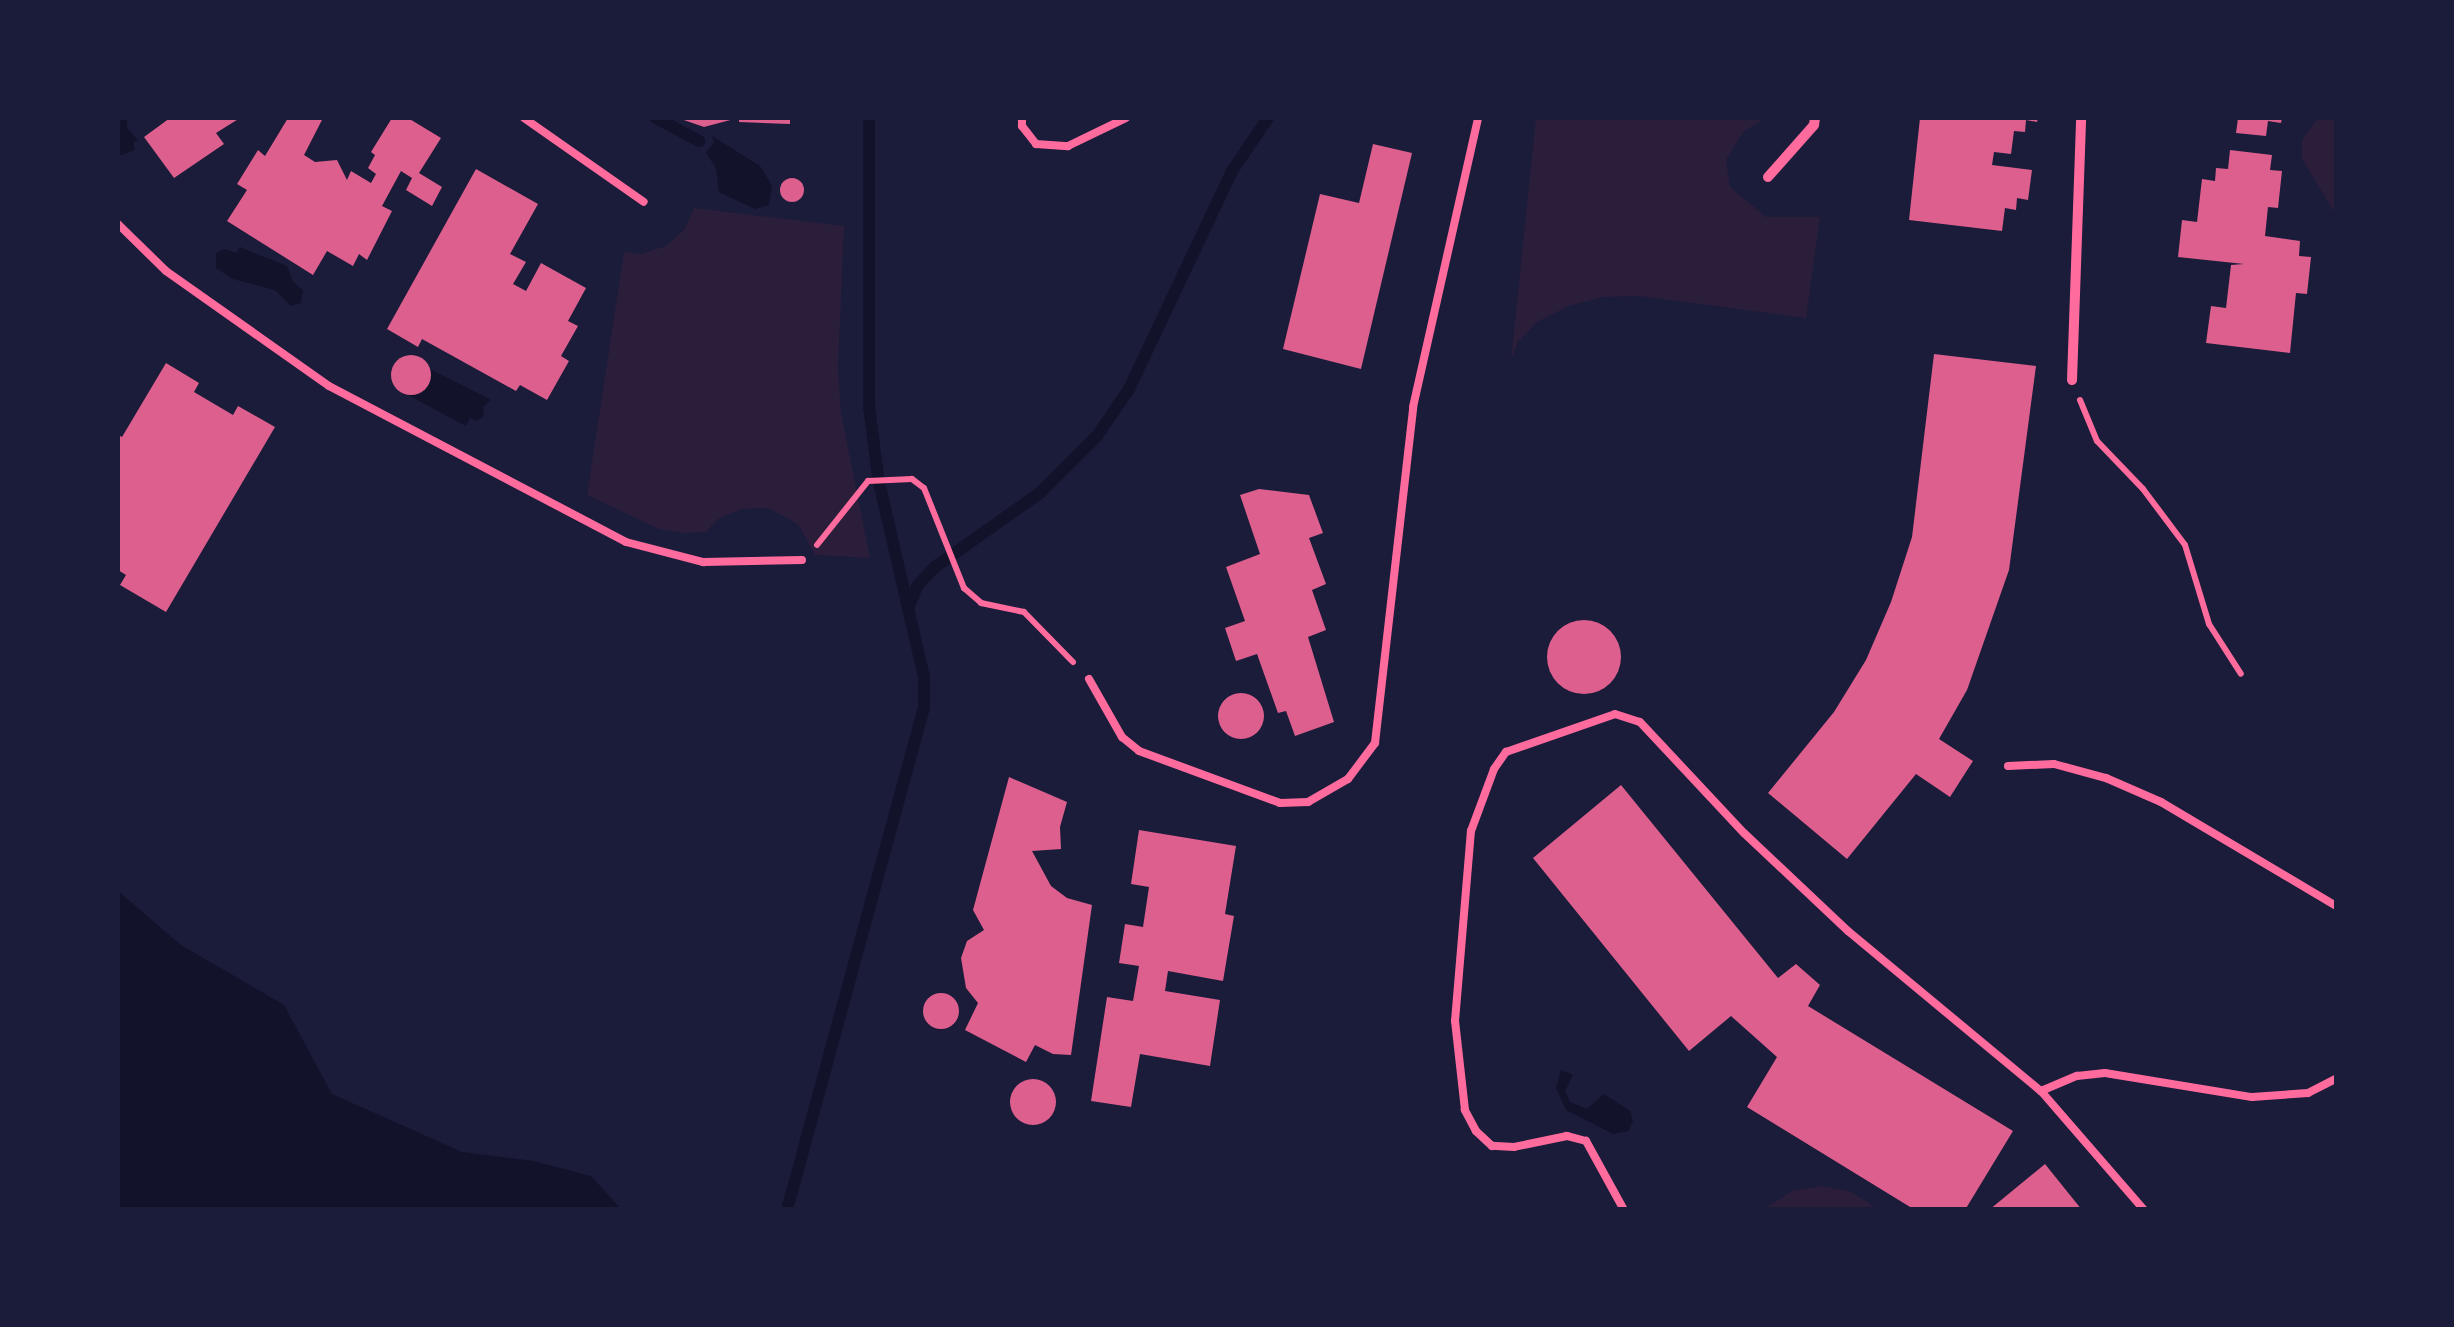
<!DOCTYPE html>
<style>
body{margin:0}
#map{position:relative;width:2454px;height:1327px;overflow:hidden;background:#1b1b3a;font-family:"PT Sans Narrow",sans-serif}
div>[style]{position:absolute}
[style*='--x']{left:calc(var(--x)*1px);top:calc(var(--y)*1px);width:calc(var(--w)*1px);rotate:calc(var(--a)*1deg)}
.green>*{inset:0;background:#2a1e3b}
.water>*{inset:0;background:#12122b}
.stream>*{height:12px;margin:-6px;padding:0 6px;transform-origin:6px;border-radius:6px;background:#12122b}
.building>*{inset:0;background:#dd5f8e}
.round{border-radius:50%}
.path>*{height:6px;margin:-3px;padding:0 3px;transform-origin:3px;border-radius:3px;background:#ff6b9d}
.service>*{height:8px;margin:-4px;padding:0 4px;transform-origin:4px;border-radius:4px;background:#ff6b9d}
.minor>*{height:10px;margin:-5px;padding:0 5px;transform-origin:5px;border-radius:5px;background:#ff6b9d}
span{translate:-50% -50%;white-space:nowrap;text-align:center;line-height:1.15;-webkit-text-stroke:10px #1b1b3a;paint-order:stroke}
.frame{position:absolute;inset:0;border:120px solid #1b1b3a;pointer-events:none}
</style>
<div id="map">
<div class="green">
<div style="clip-path:polygon(1536px 118px,1765px 118px,1743px 132px,1726px 160px,1730px 187px,1766px 217px,1820px 217px,1806px 318px,1639px 296px,1603px 297px,1569px 306px,1537px 322px,1518px 342px,1511px 360px)"></div>
<div style="clip-path:polygon(2318px 118px,2336px 118px,2336px 215px,2302px 159px,2302px 140px)"></div>
<div style="clip-path:polygon(694px 208px,844px 226px,838px 368px,841px 413px,870px 558px,815px 555px,798px 524px,768px 508px,742px 509px,718px 519px,706px 532px,684px 533px,659px 529px,587px 495px,624px 252px,641px 254px,666px 246px,685px 229px)"></div>
<div style="clip-path:polygon(1822px 1186px,1852px 1192px,1878px 1209px,1764px 1209px,1792px 1191px)"></div>
</div>
<div class="water">
<div style="clip-path:polygon(118px 118px,127px 118px,127px 128px,138px 140px,133px 142px,135px 150px,119px 156px)"></div>
<div style="clip-path:polygon(712px 136px,760px 166px,772px 186px,769px 205px,755px 209px,719px 192px,716px 168px,706px 153px,714px 142px)"></div>
<div style="clip-path:polygon(240px 247px,287px 266px,293px 282px,303px 290px,301px 303px,291px 306px,275px 290px,233px 279px,216px 268px,216px 253px,224px 249px,236px 253px)"></div>
<div style="clip-path:polygon(430px 369px,491px 400px,483px 407px,484px 416px,477px 421px,470px 418px,466px 426px,402px 392px,424px 390px,431px 379px)"></div>
<div style="clip-path:polygon(118px 891px,181px 945px,284px 1005px,332px 1094px,462px 1152px,533px 1161px,591px 1176px,621px 1209px,118px 1209px)"></div>
<div style="clip-path:polygon(1561px 1070px,1573px 1075px,1565px 1091px,1570px 1102px,1587px 1109px,1604px 1094px,1630px 1111px,1633px 1121px,1628px 1131px,1613px 1134px,1566px 1110px,1556px 1088px)"></div>
</div>
<div class="stream">
<div style="--x:656;--y:118;--w:49;--a:28.1"></div>
<div style="--x:908;--y:608;--w:25;--a:-67"></div>
<div style="--x:918;--y:585;--w:25;--a:-47"></div>
<div style="--x:935;--y:567;--w:128;--a:-35.2"></div>
<div style="--x:1040;--y:493;--w:81;--a:-45"></div>
<div style="--x:1097;--y:436;--w:57;--a:-55.8"></div>
<div style="--x:1129;--y:389;--w:241;--a:-64.7"></div>
<div style="--x:1232;--y:171;--w:64;--a:-55.8"></div>
<div style="--x:787;--y:1210;--w:521;--a:-74.76"></div>
<div style="--x:924;--y:707;--w:30;--a:-90"></div>
<div style="--x:924;--y:677;--w:205;--a:-103"></div>
<div style="--x:878;--y:477;--w:72;--a:-97.2"></div>
<div style="--x:869;--y:406;--w:288;--a:-90"></div>
</div>
<div class="building">
<div style="clip-path:polygon(170px 118px,240px 118px,216px 133px,224px 144px,174px 178px,144px 137px)"></div>
<div style="clip-path:polygon(288px 118px,323px 118px,304px 155px,315px 162px,337px 160px,347px 180px,351px 171px,371px 183px,376px 174px,368px 168px,375px 155px,371px 152px,392px 118px,408px 118px,441px 138px,419px 173px,442px 187px,432px 206px,406px 190px,412px 178px,401px 171px,382px 206px,392px 211px,367px 260px,359px 254px,353px 266px,327px 251px,313px 275px,227px 221px,247px 190px,237px 184px,258px 150px,265px 156px)"></div>
<div style="clip-path:polygon(678px 118px,738px 118px,704px 127px)"></div>
<div style="clip-path:polygon(739px 118px,790px 118px,790px 124px,739px 122px)"></div>
<div style="clip-path:polygon(1920px 118px,2038px 118px,2037px 122px,2026px 120px,2025px 132px,2014px 131px,2011px 154px,1994px 152px,1992px 165px,2032px 170px,2028px 200px,2017px 198px,2016px 210px,2005px 208px,2002px 231px,1909px 220px)"></div>
<div style="clip-path:polygon(2238px 118px,2282px 118px,2281px 123px,2268px 121px,2266px 136px,2236px 133px)"></div>
<div style="clip-path:polygon(1373px 144px,1412px 153px,1361px 369px,1283px 349px,1320px 194px,1359px 203px)"></div>
<div style="clip-path:polygon(2230px 150px,2272px 155px,2270px 170px,2282px 171px,2278px 208px,2268px 207px,2265px 236px,2300px 241px,2299px 256px,2311px 257px,2307px 294px,2296px 293px,2290px 353px,2206px 343px,2211px 306px,2226px 308px,2231px 265px,2244px 264px,2178px 257px,2182px 220px,2197px 222px,2202px 179px,2215px 181px,2216px 168px,2228px 169px)"></div>
<div style="clip-path:polygon(476px 169px,538px 204px,510px 254px,526px 262px,513px 284px,526px 291px,541px 263px,586px 288px,568px 321px,578px 326px,561px 356px,569px 361px,547px 400px,520px 385px,516px 391px,422px 339px,418px 347px,387px 329px)"></div>
<div class="round" style="left:780px;top:178px;width:24px;height:24px"></div>
<div style="clip-path:polygon(1934px 354px,2036px 366px,2009px 570px,1967px 690px,1939px 739px,1973px 761px,1950px 797px,1916px 774px,1847px 859px,1768px 793px,1834px 712px,1866px 660px,1891px 602px,1912px 537px)"></div>
<div class="round" style="left:391px;top:355px;width:40px;height:40px"></div>
<div style="clip-path:polygon(166px 363px,199px 383px,194px 392px,233px 415px,238px 406px,275px 427px,166px 612px,120px 585px,126px 575px,118px 570px,118px 435px,122px 437px)"></div>
<div style="clip-path:polygon(1259px 489px,1309px 495px,1323px 533px,1309px 538px,1326px 584px,1312px 590px,1326px 630px,1308px 637px,1334px 722px,1295px 736px,1286px 711px,1278px 713px,1257px 654px,1236px 661px,1225px 628px,1245px 621px,1226px 567px,1260px 554px,1240px 495px)"></div>
<div class="round" style="left:1547px;top:620px;width:74px;height:74px"></div>
<div class="round" style="left:1218px;top:693px;width:46px;height:46px"></div>
<div style="clip-path:polygon(1009px 777px,1067px 802px,1060px 827px,1061px 849px,1032px 851px,1051px 886px,1067px 898px,1092px 905px,1071px 1055px,1053px 1054px,1035px 1045px,1026px 1062px,965px 1030px,978px 1003px,966px 988px,961px 958px,967px 941px,984px 930px,973px 910px)"></div>
<div style="clip-path:polygon(1621px 785px,1778px 978px,1796px 964px,1820px 985px,1808px 1006px,2013px 1131px,1965px 1210px,1915px 1210px,1747px 1107px,1777px 1057px,1731px 1016px,1689px 1051px,1533px 858px)"></div>
<div style="clip-path:polygon(1139px 830px,1236px 846px,1225px 914px,1234px 916px,1223px 981px,1168px 971px,1165px 991px,1220px 1000px,1210px 1066px,1140px 1054px,1131px 1107px,1091px 1101px,1107px 997px,1133px 1001px,1139px 966px,1119px 963px,1125px 924px,1143px 927px,1149px 887px,1131px 884px)"></div>
<div class="round" style="left:923px;top:993px;width:36px;height:36px"></div>
<div class="round" style="left:1010px;top:1079px;width:46px;height:46px"></div>
<div style="clip-path:polygon(2045px 1164px,2082px 1210px,1989px 1210px)"></div>
</div>
<div class="path">
<div style="--x:2080;--y:400;--w:44;--a:67.5"></div>
<div style="--x:2097;--y:441;--w:66;--a:46.2"></div>
<div style="--x:2143;--y:489;--w:70;--a:53.1"></div>
<div style="--x:2185;--y:545;--w:83;--a:73.1"></div>
<div style="--x:2209;--y:624;--w:59;--a:57.4"></div>
<div style="--x:817;--y:545;--w:82;--a:-51.4"></div>
<div style="--x:868;--y:481;--w:44;--a:-2.6"></div>
<div style="--x:912;--y:479;--w:15;--a:37"></div>
<div style="--x:924;--y:488;--w:108;--a:68.2"></div>
<div style="--x:964;--y:588;--w:23;--a:41"></div>
<div style="--x:981;--y:603;--w:44;--a:11.8"></div>
<div style="--x:1024;--y:612;--w:70;--a:45.6"></div>
</div>
<div class="service">
<div style="--x:524;--y:118;--w:146;--a:35"></div>
<div style="--x:1022;--y:118;--w:8;--a:90"></div>
<div style="--x:1022;--y:126;--w:23;--a:52"></div>
<div style="--x:1036;--y:144;--w:32;--a:4"></div>
<div style="--x:1068;--y:146;--w:64;--a:-25.8"></div>
<div style="--x:118;--y:224;--w:67;--a:44.4"></div>
<div style="--x:166;--y:271;--w:199;--a:35.2"></div>
<div style="--x:329;--y:386;--w:335;--a:27.7"></div>
<div style="--x:626;--y:542;--w:80;--a:14.6"></div>
<div style="--x:703;--y:562;--w:99;--a:-1.2"></div>
<div style="--x:1089;--y:679;--w:67;--a:60.4"></div>
<div style="--x:1122;--y:737;--w:22;--a:39"></div>
<div style="--x:1139;--y:751;--w:150;--a:20.2"></div>
<div style="--x:1280;--y:803;--w:28;--a:-2"></div>
<div style="--x:1308;--y:802;--w:46;--a:-29.9"></div>
<div style="--x:1348;--y:779;--w:45;--a:-53.1"></div>
<div style="--x:1375;--y:743;--w:338;--a:-83.5"></div>
<div style="--x:1413;--y:407;--w:296;--a:-77.3"></div>
<div style="--x:2008;--y:766;--w:46;--a:-2.5"></div>
<div style="--x:2054;--y:764;--w:54;--a:15.1"></div>
<div style="--x:2106;--y:778;--w:60;--a:23.6"></div>
<div style="--x:2161;--y:802;--w:204;--a:30.7"></div>
<div style="--x:2041;--y:1091;--w:39;--a:-23"></div>
<div style="--x:2077;--y:1076;--w:28;--a:-6"></div>
<div style="--x:2105;--y:1073;--w:149;--a:9.3"></div>
<div style="--x:2252;--y:1097;--w:56;--a:-4.1"></div>
<div style="--x:2308;--y:1093;--w:31;--a:-27"></div>
<div style="--x:1624;--y:1210;--w:79;--a:-118.8"></div>
<div style="--x:1586;--y:1141;--w:20;--a:-165"></div>
<div style="--x:1567;--y:1136;--w:54;--a:168.3"></div>
<div style="--x:1514;--y:1147;--w:22;--a:-177"></div>
<div style="--x:1492;--y:1146;--w:22;--a:-137"></div>
<div style="--x:1476;--y:1131;--w:24;--a:-118"></div>
<div style="--x:1465;--y:1110;--w:90;--a:-96.4"></div>
<div style="--x:1455;--y:1021;--w:191;--a:-85.2"></div>
<div style="--x:1471;--y:831;--w:66;--a:-69.6"></div>
<div style="--x:1494;--y:769;--w:21;--a:-55"></div>
<div style="--x:1506;--y:752;--w:115;--a:-19.2"></div>
<div style="--x:1615;--y:714;--w:26;--a:18"></div>
<div style="--x:1640;--y:722;--w:152;--a:46.9"></div>
<div style="--x:1744;--y:833;--w:143;--a:43.3"></div>
<div style="--x:1848;--y:931;--w:251;--a:39.7"></div>
<div style="--x:2041;--y:1091;--w:157;--a:49.1"></div>
</div>
<div class="minor">
<div style="--x:1768;--y:177;--w:69;--a:-48.5"></div>
<div style="--x:1814;--y:125;--w:7;--a:-82"></div>
<div style="--x:2072;--y:380;--w:262;--a:-88"></div>
</div>
<div class="frame"></div>
</div>
